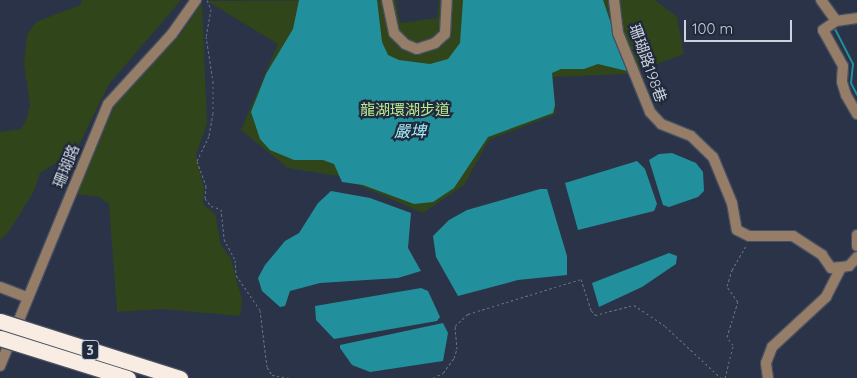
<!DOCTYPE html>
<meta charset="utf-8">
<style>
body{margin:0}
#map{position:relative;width:857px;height:378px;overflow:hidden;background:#2a3347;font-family:Quicksand,"Noto Sans TC",sans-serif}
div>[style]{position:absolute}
.green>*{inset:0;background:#304519}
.water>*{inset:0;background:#22909c}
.stream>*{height:2px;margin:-1px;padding:0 1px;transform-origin:1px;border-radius:1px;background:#22909c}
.path>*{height:1px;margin-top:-0.5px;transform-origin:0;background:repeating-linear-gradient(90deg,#6a7283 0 2.5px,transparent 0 5px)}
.roads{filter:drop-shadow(1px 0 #475062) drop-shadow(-1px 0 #475062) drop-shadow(0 1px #475062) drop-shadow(0 -1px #475062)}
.minor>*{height:10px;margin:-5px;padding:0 5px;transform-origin:5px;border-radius:5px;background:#957d68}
.bridges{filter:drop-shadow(1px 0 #475062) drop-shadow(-1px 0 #475062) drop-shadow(0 1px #475062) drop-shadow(0 -1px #475062)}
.highway-bridge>*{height:15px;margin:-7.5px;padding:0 7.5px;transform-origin:7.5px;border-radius:7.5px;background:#f9ede3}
span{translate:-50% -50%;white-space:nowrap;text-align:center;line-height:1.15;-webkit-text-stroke:4.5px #21293c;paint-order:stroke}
.shield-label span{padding:1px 4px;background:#21293c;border:1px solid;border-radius:4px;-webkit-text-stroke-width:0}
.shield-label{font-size:14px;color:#ccd2de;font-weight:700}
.street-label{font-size:15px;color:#ccd2de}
.park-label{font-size:15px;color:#bbea92}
.water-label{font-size:16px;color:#a4eff9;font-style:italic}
.scale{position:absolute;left:684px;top:20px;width:108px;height:22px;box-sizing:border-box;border:2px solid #ccd2de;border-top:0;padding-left:6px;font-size:15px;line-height:18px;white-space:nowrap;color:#ccd2de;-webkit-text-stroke:4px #21293c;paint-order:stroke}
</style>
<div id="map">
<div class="green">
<div style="clip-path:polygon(82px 0,181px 0,109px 84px,70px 163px,60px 161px,40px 173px,34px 191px,10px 230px,0 240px,0 132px,21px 129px,26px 120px,30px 105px,24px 63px,27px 35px,36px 22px,80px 5px)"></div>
<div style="clip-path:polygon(396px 0,400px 23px,437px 18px,439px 0,655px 0,677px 17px,684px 54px,630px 74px,552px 77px,556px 114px,489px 140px,464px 185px,423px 213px,338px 176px,288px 168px,241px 130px,278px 44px,207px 1px)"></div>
<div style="clip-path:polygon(202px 3px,207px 123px,196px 155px,204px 189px,203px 204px,215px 214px,221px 245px,231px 259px,242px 300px,240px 316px,162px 309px,117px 312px,109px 204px,99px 197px,77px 194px,116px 102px,160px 51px,180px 35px)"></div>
</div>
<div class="water">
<div style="clip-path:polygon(299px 0,377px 0,382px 42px,388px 55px,399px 60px,430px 64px,448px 59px,460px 43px,463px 0,603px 0,627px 71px,598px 64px,584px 69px,561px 69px,552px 73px,555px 105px,553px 113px,488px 137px,454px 188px,433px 202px,414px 204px,363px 185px,342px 182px,334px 164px,323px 160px,294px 160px,270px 150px,260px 139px,251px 112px,266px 74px,293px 29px)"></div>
<div style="clip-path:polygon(672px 153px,696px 163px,703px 172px,704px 191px,698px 197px,669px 207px,663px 205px,649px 160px,659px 154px)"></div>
<div style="clip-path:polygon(637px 161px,645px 169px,657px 204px,654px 211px,578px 230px,565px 183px)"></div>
<div style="clip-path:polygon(540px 189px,547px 189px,567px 256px,567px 275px,518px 280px,458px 296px,436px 257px,433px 236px,449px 220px,467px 210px)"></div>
<div style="clip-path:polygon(331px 191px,370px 198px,411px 213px,408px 248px,421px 271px,398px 278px,320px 283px,290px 291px,285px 306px,280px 307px,262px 291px,258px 278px,265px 265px,285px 241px,299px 233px,318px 203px)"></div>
<div style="clip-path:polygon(669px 253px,677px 256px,676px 264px,642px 287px,599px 307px,592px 283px)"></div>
<div style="clip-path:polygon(421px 288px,428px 291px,440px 317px,437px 321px,334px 339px,316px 320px,315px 306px)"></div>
<div style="clip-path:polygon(443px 323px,448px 333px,443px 361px,370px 372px,352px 365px,340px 348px,340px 345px)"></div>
</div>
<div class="stream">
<div style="left:834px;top:27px;width:42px;rotate:62.8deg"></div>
<div style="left:853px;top:64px;width:19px;rotate:96deg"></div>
<div style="left:851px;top:83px;width:13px;rotate:63deg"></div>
</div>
<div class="path">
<div style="left:207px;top:0;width:10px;rotate:66deg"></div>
<div style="left:211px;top:9px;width:27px;rotate:100deg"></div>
<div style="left:206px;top:36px;width:46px;rotate:81.2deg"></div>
<div style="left:213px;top:81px;width:32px;rotate:90deg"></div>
<div style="left:213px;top:113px;width:23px;rotate:100deg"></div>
<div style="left:209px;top:136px;width:28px;rotate:116deg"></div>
<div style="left:197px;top:161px;width:27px;rotate:70deg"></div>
<div style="left:206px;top:186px;width:12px;rotate:95deg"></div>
<div style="left:205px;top:198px;width:10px;rotate:53deg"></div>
<div style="left:211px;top:206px;width:10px;rotate:17deg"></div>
<div style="left:221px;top:209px;width:30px;rotate:84deg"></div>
<div style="left:224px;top:239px;width:24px;rotate:62deg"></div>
<div style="left:235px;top:260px;width:15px;rotate:86deg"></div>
<div style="left:236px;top:275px;width:42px;rotate:55.6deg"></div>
<div style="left:260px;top:310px;width:57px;rotate:83deg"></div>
<div style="left:267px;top:367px;width:9px;rotate:58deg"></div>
<div style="left:272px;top:375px;width:19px;rotate:9deg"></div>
<div style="left:303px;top:378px;width:15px"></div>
<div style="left:433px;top:378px;width:11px;rotate:-27deg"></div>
<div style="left:443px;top:373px;width:19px;rotate:-54deg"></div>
<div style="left:454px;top:358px;width:9px;rotate:-72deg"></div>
<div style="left:457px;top:349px;width:23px;rotate:-95deg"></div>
<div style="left:455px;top:326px;width:18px;rotate:-43deg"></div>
<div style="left:468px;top:314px;width:118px;rotate:-17.2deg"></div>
<div style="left:581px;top:279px;width:33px;rotate:72deg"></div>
<div style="left:591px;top:310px;width:6px;rotate:51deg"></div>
<div style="left:595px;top:315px;width:40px;rotate:-14.4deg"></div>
<div style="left:634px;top:305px;width:37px;rotate:34deg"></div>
<div style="left:665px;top:326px;width:76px;rotate:42.9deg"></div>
<div style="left:725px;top:378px;width:34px;rotate:-76deg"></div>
<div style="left:733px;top:345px;width:10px;rotate:-127deg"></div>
<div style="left:727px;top:337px;width:37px;rotate:-73deg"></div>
<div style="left:738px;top:302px;width:19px;rotate:-125deg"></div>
<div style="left:727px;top:286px;width:17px;rotate:-73deg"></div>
<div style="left:732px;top:270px;width:30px;rotate:-60deg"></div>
</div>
<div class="roads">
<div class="minor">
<div style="left:387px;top:0;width:34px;rotate:78deg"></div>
<div style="left:394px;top:33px;width:16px;rotate:45deg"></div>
<div style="left:405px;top:44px;width:13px;rotate:23deg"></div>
<div style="left:417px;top:49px;width:19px;rotate:-18deg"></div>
<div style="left:435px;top:43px;width:13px;rotate:-42deg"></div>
<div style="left:445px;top:34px;width:34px;rotate:-87deg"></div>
<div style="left:614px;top:0;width:33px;rotate:83deg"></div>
<div style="left:618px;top:33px;width:85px;rotate:67.9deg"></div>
<div style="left:650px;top:112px;width:16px;rotate:47deg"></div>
<div style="left:661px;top:124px;width:32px;rotate:22deg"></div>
<div style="left:691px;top:136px;width:30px;rotate:44deg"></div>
<div style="left:713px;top:157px;width:50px;rotate:67.6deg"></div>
<div style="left:732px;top:203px;width:27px;rotate:80deg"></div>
<div style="left:737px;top:230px;width:13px;rotate:27deg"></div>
<div style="left:749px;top:236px;width:44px"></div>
<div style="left:793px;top:236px;width:35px;rotate:33deg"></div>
<div style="left:822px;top:255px;width:16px;rotate:55deg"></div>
<div style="left:831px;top:268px;width:18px;rotate:-6deg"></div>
<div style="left:849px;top:266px;width:12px;rotate:-48deg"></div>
<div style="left:821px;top:0;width:26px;rotate:54deg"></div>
<div style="left:836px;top:21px;width:21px;rotate:-8deg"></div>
<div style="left:836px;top:21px;width:16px;rotate:145deg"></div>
<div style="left:823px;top:30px;width:41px;rotate:60.9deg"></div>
<div style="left:843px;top:66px;width:16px;rotate:94deg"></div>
<div style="left:842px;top:82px;width:14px;rotate:73deg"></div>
<div style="left:846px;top:95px;width:22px;rotate:60deg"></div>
<div style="left:857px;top:235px;width:11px;rotate:90deg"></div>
<div style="left:0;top:287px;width:30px;rotate:21deg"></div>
<div style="left:0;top:366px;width:283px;rotate:-67.6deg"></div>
<div style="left:108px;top:104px;width:95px;rotate:-47.6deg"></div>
<div style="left:172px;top:34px;width:42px;rotate:-54.8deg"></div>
<div style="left:768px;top:378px;width:15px;rotate:-98deg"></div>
<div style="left:766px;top:363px;width:17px;rotate:-69deg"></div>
<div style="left:772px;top:347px;width:74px;rotate:-42.8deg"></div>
<div style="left:826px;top:297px;width:31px;rotate:-63deg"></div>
</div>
</div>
<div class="bridges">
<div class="highway-bridge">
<div style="left:0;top:321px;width:189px;rotate:17.6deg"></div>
<div style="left:0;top:338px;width:134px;rotate:17.4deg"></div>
</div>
</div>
<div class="shield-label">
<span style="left:90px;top:350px">3</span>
</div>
<div class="street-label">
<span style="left:648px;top:63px;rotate:70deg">珊瑚路198巷</span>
<span style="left:66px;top:166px;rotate:-68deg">珊瑚路</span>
</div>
<div class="park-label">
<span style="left:405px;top:110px">龍湖環湖步道</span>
</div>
<div class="water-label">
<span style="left:410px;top:131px">嚴埤</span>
</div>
<div class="scale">100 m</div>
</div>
